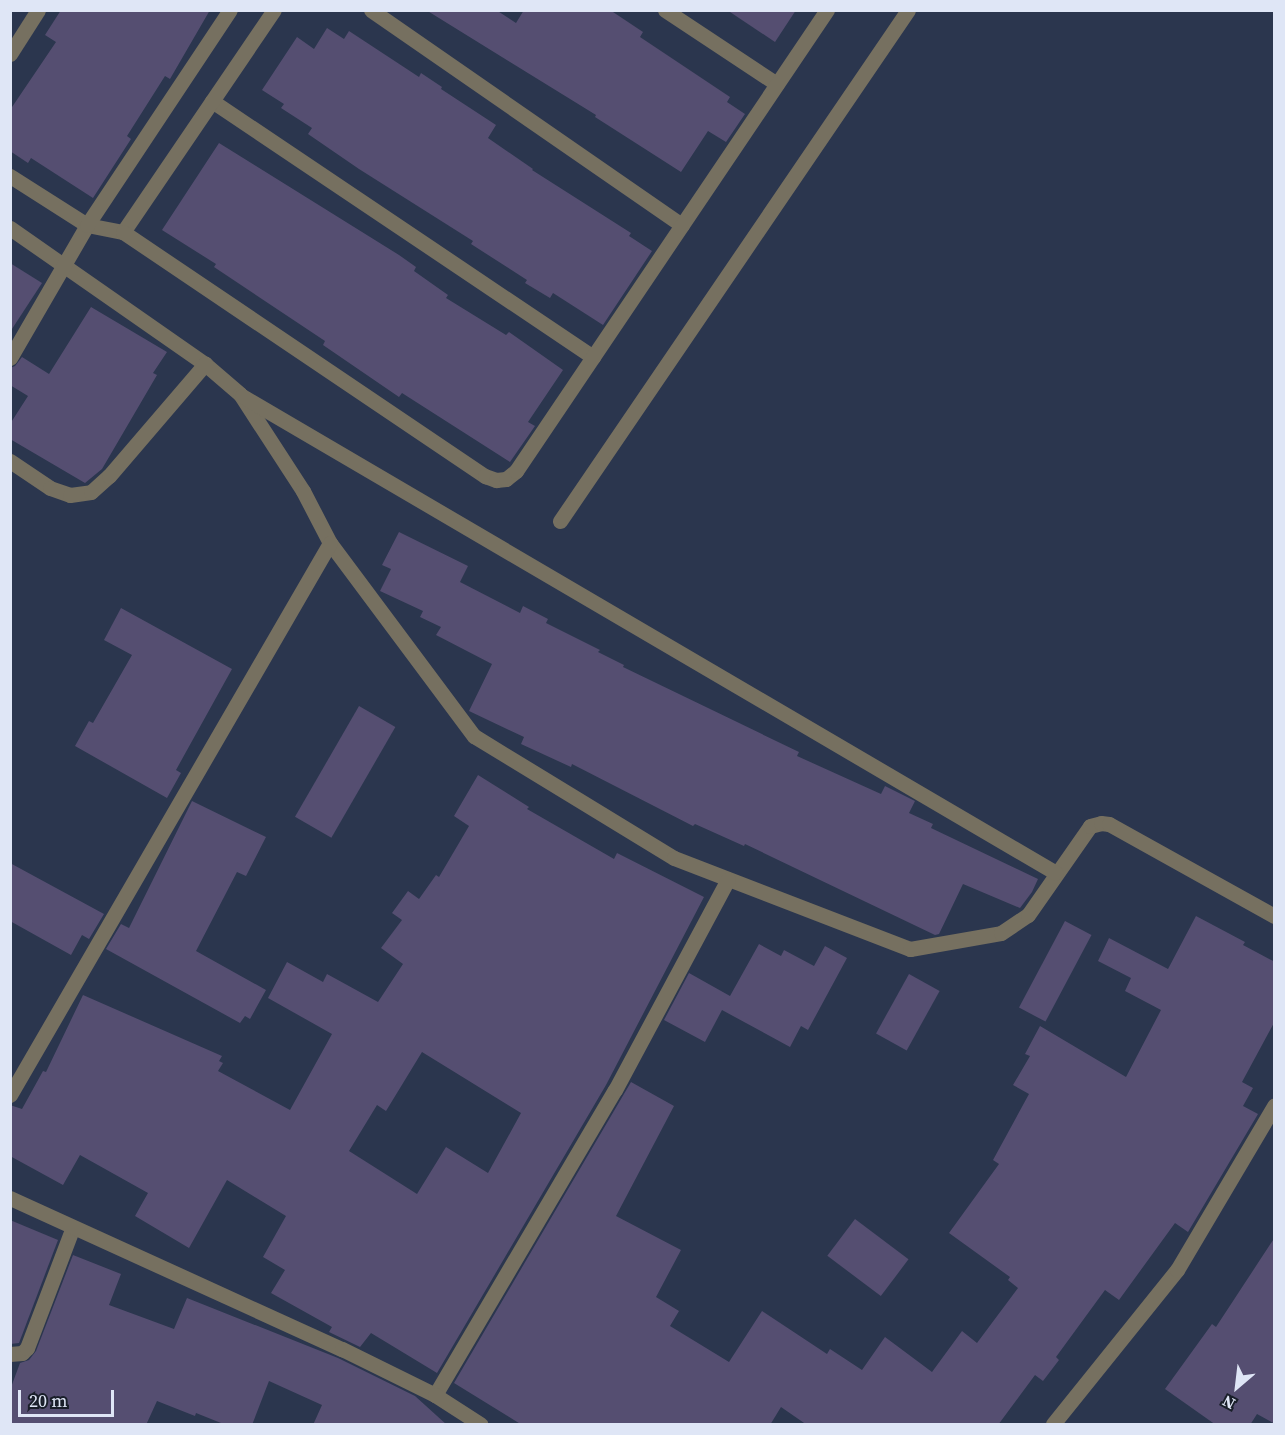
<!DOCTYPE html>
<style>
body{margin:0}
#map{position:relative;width:1285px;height:1435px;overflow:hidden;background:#2b364e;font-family:"Source Serif 4",serif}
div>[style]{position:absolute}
.building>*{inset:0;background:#554e71;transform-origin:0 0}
.minor>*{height:15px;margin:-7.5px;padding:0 7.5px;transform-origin:7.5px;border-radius:7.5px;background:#767060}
.tertiary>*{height:15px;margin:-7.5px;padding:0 7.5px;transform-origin:7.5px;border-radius:7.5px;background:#767060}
span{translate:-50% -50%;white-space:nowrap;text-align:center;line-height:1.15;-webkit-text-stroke:5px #191e29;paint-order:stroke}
.frame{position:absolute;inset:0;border:12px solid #dfe6f6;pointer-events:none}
.north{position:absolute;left:1207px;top:1357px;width:60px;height:60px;-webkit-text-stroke:4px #191e29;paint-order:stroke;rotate:208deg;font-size:16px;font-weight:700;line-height:24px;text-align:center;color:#dfe6f6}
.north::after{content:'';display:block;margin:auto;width:21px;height:27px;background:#dfe6f6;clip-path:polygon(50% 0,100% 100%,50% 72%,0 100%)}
.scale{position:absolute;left:18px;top:1390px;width:96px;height:27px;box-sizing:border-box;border:3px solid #dfe6f6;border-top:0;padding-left:8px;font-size:18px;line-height:21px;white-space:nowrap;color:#dfe6f6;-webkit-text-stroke:4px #191e29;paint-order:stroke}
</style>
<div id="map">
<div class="building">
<div style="clip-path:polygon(61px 10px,210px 10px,170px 79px,165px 76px,127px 136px,131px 139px,93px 198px,31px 158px,28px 163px,10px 151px,10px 110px,56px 42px,45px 35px)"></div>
<div style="clip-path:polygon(426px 10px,496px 10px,516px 23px,524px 10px,610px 10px,643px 32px,640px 37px,730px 97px,727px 102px,745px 114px,726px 142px,708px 131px,681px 172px,595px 117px,596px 115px)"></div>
<div style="clip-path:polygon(727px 10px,796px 10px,775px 42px)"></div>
<div style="clip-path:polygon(327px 28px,344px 39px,349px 31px,419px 77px,421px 73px,442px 87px,441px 89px,496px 125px,488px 138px,533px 169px,532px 170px,631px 233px,629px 236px,652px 251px,603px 325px,553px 293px,550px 298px,525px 283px,527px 280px,471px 244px,473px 241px,359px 169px,308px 134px,312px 128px,281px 108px,284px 104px,262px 90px,297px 37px,314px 49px)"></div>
<div style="clip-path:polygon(219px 143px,399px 255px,416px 267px,414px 271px,448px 295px,446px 298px,506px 335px,509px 332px,563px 370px,528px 422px,535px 426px,510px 462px,402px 393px,399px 397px,323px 345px,325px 341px,214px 267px,216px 264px,162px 230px)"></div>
<div style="clip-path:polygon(10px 263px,42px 283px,10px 332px)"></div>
<div style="clip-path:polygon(91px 307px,167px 352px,153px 373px,157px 375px,102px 469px,85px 483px,10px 439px,10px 424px,28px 396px,10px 385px,10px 368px,15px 366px,22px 357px,49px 374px)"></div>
<div style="clip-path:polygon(399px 532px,468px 566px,460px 582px,520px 613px,523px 606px,548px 619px,546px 623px,600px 650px,598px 652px,624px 665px,623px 667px,799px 752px,797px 756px,881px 794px,885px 786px,915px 801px,909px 813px,933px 824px,931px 828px,1038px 879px,1032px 892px,1020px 908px,963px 884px,939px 934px,935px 935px,745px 844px,744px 846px,695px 824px,693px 826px,572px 764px,571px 767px,521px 744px,524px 737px,469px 711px,492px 664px,436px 635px,441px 627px,420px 617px,423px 611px,380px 591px,391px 569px,382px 565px)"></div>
<div style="clip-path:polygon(121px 608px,232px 669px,176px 770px,181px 773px,167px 798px,75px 746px,89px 721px,93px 723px,132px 655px,104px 640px)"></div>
<div style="left:359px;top:706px;width:42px;height:128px;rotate:30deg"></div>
<div style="clip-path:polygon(evenodd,478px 775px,529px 807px,527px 809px,614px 859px,617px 853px,704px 897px,606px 1085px,437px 1373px,371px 1333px,360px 1347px,329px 1332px,332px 1327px,271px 1293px,285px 1270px,263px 1257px,286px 1216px,227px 1180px,189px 1248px,135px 1216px,148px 1193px,80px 1155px,63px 1185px,10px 1156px,10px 1105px,22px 1109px,43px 1071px,46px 1072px,83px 995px,222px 1056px,219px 1061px,223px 1063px,218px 1071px,290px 1110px,332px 1034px,268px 998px,287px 962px,323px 982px,327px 974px,378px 1002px,403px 964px,381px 948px,402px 920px,392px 913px,408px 891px,419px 899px,436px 875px,439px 877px,469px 826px,454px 816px,478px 775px,422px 1052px,521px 1113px,488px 1173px,446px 1147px,417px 1194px,349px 1151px,377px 1105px,386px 1111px,422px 1052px)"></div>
<div style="clip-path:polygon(192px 801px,266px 837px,246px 876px,237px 872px,196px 951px,266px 990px,250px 1019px,245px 1016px,240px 1023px,106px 949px,121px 924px,129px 928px)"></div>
<div style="clip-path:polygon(10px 863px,104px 914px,89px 939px,82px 935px,71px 955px,10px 921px)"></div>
<div style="clip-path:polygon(1196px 916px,1245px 942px,1243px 945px,1275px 962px,1275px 1021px,1242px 1082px,1253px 1088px,1243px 1106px,1258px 1114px,1188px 1232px,1175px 1223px,1119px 1300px,1105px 1290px,1056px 1357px,1059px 1360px,1043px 1381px,1035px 1375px,998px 1425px,807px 1425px,781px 1407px,770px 1425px,522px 1425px,454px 1383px,631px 1082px,674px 1106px,616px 1216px,681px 1250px,656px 1297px,679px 1311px,670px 1326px,729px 1362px,762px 1311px,827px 1354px,830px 1349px,862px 1370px,885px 1337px,932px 1372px,962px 1331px,977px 1343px,1018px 1288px,1008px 1280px,1010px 1277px,949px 1233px,999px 1164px,993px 1160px,1029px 1094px,1013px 1085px,1030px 1056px,1025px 1054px,1040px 1026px,1126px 1077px,1161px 1010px,1125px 991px,1131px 978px,1098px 961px,1109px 938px,1168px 969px)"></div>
<div style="left:1065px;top:921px;width:30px;height:98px;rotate:28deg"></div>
<div style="clip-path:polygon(759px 944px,781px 956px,784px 950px,814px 966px,825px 946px,847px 958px,808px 1030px,801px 1026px,790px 1047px,722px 1010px,705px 1042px,664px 1020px,689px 973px,730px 996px)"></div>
<div style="left:909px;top:974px;width:35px;height:68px;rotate:29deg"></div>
<div style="left:855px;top:1219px;width:67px;height:46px;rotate:37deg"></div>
<div style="clip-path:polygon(10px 1220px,58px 1240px,19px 1343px,10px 1344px)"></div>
<div style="clip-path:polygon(1275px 1237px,1275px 1424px,1257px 1414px,1250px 1425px,1216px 1425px,1165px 1389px,1212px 1324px,1216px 1327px)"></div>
<div style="clip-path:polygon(73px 1255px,121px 1274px,109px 1305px,174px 1329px,187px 1298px,338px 1358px,415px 1396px,447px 1425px,313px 1425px,322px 1405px,269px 1381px,252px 1425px,226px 1425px,196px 1413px,195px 1416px,157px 1401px,146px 1425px,10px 1425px,10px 1390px,20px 1363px,29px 1360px,36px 1351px)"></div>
</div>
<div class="minor">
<div style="left:371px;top:10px;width:378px;rotate:34.7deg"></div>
<div style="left:665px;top:10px;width:134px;rotate:33.5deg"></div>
<div style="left:10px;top:54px;width:52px;rotate:-57.5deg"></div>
<div style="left:212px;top:101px;width:459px;rotate:33.9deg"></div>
<div style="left:10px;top:176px;width:91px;rotate:32.5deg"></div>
<div style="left:87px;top:225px;width:37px;rotate:11deg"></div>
<div style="left:123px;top:232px;width:268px;rotate:-55.8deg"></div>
<div style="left:10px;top:228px;width:238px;rotate:34.9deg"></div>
<div style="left:205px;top:364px;width:46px;rotate:40.6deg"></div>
<div style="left:240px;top:394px;width:116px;rotate:57deg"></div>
<div style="left:303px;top:491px;width:59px;rotate:62.6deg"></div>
<div style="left:330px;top:543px;width:241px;rotate:53.3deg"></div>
<div style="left:474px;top:736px;width:234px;rotate:31.4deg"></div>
<div style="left:674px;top:858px;width:253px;rotate:21.1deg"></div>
<div style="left:910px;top:949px;width:92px;rotate:-10deg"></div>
<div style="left:1001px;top:933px;width:32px;rotate:-34deg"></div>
<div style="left:1028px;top:915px;width:108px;rotate:-55.1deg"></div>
<div style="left:1090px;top:826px;width:11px;rotate:-15deg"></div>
<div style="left:1101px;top:823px;width:8px;rotate:7deg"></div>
<div style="left:1109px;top:824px;width:189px;rotate:29.1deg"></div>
<div style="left:123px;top:232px;width:437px;rotate:34deg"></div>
<div style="left:485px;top:476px;width:12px;rotate:20deg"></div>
<div style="left:496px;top:480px;width:10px;rotate:-6deg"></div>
<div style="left:506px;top:479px;width:13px;rotate:-39deg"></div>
<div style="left:516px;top:471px;width:556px;rotate:-56deg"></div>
<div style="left:10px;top:358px;width:154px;rotate:-59.9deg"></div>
<div style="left:87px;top:225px;width:258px;rotate:-56.4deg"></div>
<div style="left:242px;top:396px;width:943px;rotate:30.37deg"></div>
<div style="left:10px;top:461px;width:48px;rotate:34deg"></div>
<div style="left:50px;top:488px;width:21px;rotate:19deg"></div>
<div style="left:70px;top:495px;width:21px;rotate:-8deg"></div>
<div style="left:91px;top:492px;width:24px;rotate:-42deg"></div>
<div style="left:109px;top:476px;width:148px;rotate:-49.4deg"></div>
<div style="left:560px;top:521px;width:618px;rotate:-55.74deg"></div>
<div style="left:10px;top:1095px;width:638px;rotate:-59.9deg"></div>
<div style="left:10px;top:1354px;width:12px;rotate:-5deg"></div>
<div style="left:22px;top:1353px;width:7px;rotate:-45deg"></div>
<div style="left:27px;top:1348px;width:129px;rotate:-69.2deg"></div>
<div style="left:435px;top:1395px;width:354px;rotate:-59.5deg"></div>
<div style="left:615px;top:1090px;width:239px;rotate:-61.8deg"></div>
<div style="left:1053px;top:1424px;width:198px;rotate:-51.2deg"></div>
<div style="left:1177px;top:1270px;width:191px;rotate:-59.4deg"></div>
</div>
<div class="tertiary">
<div style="left:10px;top:1198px;width:365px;rotate:24.5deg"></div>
<div style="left:342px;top:1349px;width:104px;rotate:26.3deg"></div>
<div style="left:435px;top:1395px;width:54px;rotate:32.8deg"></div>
</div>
<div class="frame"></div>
<div class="north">N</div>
<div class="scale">20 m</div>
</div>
